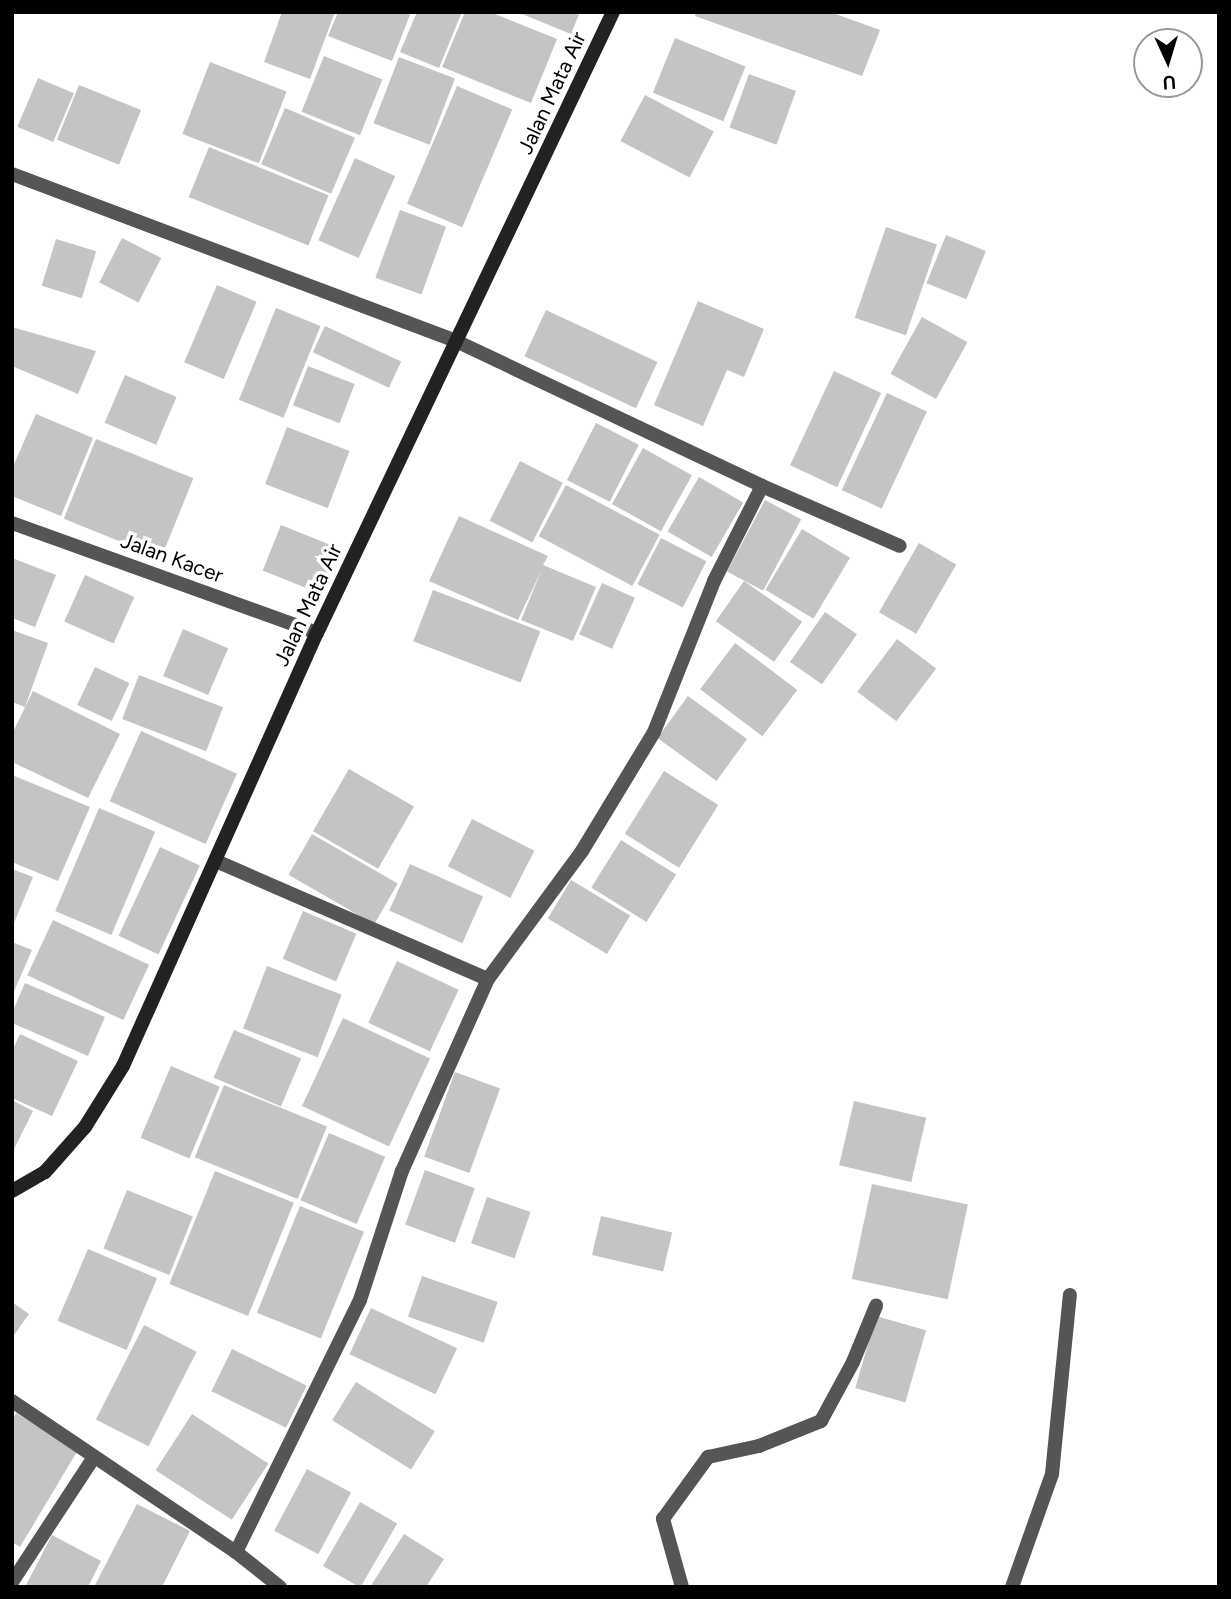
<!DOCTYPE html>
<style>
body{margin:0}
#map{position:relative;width:1231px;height:1599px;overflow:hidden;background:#fff;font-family:Figtree,sans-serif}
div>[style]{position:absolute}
.building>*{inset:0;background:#c4c4c4;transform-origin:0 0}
.lane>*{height:14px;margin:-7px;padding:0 7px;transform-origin:7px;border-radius:7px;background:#555}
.street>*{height:14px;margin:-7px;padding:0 7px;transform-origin:7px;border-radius:7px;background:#555}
.secondary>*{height:14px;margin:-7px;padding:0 7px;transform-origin:7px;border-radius:7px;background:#222}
span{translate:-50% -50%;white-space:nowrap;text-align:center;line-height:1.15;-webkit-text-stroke:7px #fff;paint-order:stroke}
.street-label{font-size:21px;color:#000}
.frame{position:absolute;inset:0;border:14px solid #000;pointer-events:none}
.north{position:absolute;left:1133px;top:28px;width:70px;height:70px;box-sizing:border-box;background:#fff;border:2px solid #999;border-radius:50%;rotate:176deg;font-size:19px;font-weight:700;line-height:28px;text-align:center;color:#000}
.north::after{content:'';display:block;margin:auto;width:24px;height:32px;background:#000;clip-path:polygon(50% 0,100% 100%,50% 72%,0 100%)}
</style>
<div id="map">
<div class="building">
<div style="clip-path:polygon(282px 12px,335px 12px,310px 79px,264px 62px)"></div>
<div style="clip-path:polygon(338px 12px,411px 12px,392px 61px,328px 36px)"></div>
<div style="clip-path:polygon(417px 12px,462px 12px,439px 68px,400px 52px)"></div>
<div style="clip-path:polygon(465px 12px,490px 12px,557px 39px,531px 103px,442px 67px)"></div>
<div style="clip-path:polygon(517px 12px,580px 12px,571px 34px)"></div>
<div style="clip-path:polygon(696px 12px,830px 12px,880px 30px,862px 76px,695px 16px)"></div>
<div style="left:675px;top:38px;width:76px;height:59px;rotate:22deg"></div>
<div style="left:324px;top:56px;width:63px;height:60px;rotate:22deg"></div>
<div style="left:399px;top:57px;width:60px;height:71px;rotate:21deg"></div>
<div style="left:210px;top:62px;width:82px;height:77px;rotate:21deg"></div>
<div style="left:749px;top:74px;width:50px;height:57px;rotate:20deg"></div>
<div style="left:38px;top:78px;width:39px;height:53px;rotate:23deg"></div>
<div style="left:79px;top:85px;width:67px;height:59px;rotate:22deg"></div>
<div style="left:457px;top:86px;width:60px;height:128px;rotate:23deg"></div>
<div style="left:645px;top:95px;width:78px;height:52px;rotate:28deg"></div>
<div style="left:285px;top:108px;width:76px;height:61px;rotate:23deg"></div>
<div style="left:209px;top:147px;width:129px;height:54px;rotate:22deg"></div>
<div style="left:355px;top:158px;width:44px;height:90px;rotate:24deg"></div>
<div style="left:400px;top:210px;width:49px;height:72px;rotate:20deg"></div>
<div style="left:886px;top:227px;width:54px;height:96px;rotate:19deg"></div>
<div style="left:946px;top:235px;width:43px;height:52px;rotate:22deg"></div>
<div style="left:122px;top:238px;width:44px;height:50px;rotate:27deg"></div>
<div style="left:56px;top:239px;width:42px;height:49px;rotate:17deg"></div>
<div style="left:217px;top:285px;width:43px;height:84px;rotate:23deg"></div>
<div style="clip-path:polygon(698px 301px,764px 329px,744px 377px,727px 370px,703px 426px,654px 405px)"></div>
<div style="left:276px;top:308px;width:48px;height:99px;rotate:22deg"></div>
<div style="left:546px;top:310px;width:123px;height:51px;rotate:25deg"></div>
<div style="left:922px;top:317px;width:52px;height:65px;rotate:29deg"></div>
<div style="left:325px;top:326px;width:84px;height:29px;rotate:25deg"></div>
<div style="clip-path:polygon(12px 327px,96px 351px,78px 394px,12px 366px)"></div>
<div style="left:308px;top:366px;width:50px;height:42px;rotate:21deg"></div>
<div style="left:834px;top:371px;width:52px;height:104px;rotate:25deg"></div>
<div style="left:125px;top:375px;width:56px;height:52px;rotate:23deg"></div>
<div style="left:887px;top:393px;width:44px;height:107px;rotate:25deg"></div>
<div style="clip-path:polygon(36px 414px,93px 438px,61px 516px,12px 496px,12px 469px)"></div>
<div style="left:596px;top:423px;width:48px;height:64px;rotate:27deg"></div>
<div style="left:287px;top:427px;width:67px;height:61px;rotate:21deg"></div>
<div style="left:96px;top:439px;width:105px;height:86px;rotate:22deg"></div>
<div style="left:643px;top:448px;width:56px;height:64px;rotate:29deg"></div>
<div style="left:520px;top:461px;width:48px;height:67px;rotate:27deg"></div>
<div style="left:699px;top:477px;width:51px;height:63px;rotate:30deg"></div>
<div style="left:566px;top:485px;width:106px;height:58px;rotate:28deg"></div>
<div style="left:765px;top:500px;width:41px;height:81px;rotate:28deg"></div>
<div style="clip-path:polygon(459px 516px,548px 556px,543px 565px,596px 587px,573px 641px,521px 620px,542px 569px,518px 620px,429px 581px)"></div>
<div style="left:281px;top:525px;width:61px;height:49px;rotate:22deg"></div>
<div style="left:802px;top:529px;width:56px;height:71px;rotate:31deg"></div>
<div style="left:661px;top:538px;width:51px;height:52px;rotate:27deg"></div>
<div style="left:919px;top:543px;width:43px;height:80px;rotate:30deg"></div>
<div style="clip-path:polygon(12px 558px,56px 575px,35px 627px,12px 618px)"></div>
<div style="left:85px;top:575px;width:54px;height:51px;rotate:24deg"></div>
<div style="left:744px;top:581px;width:71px;height:49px;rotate:35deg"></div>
<div style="left:602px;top:583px;width:36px;height:56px;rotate:24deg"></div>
<div style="left:433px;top:590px;width:115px;height:55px;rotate:21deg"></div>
<div style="left:825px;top:612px;width:39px;height:61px;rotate:35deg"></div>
<div style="left:183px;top:629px;width:49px;height:51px;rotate:23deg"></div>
<div style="clip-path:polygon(12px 630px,48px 643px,25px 707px,12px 702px)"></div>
<div style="left:897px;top:639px;width:49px;height:66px;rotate:37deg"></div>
<div style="left:735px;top:643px;width:78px;height:58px;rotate:37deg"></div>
<div style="left:95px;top:667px;width:38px;height:42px;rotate:25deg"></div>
<div style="left:139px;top:675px;width:90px;height:47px;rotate:21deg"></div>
<div style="clip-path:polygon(33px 691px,120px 734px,88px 798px,12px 762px,12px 734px)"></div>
<div style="left:688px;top:696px;width:73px;height:52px;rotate:36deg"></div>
<div style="left:141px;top:731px;width:105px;height:77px;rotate:24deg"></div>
<div style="left:349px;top:769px;width:75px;height:72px;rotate:30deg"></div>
<div style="left:664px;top:771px;width:64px;height:74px;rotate:32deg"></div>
<div style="clip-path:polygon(12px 775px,90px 807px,58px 881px,12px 862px)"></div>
<div style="left:99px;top:808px;width:61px;height:112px;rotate:23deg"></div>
<div style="left:472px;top:819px;width:70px;height:53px;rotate:27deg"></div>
<div style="left:312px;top:834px;width:99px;height:47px;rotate:30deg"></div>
<div style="left:621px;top:840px;width:65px;height:56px;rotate:32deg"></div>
<div style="left:160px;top:847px;width:44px;height:98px;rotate:25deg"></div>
<div style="left:410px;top:864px;width:80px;height:51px;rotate:24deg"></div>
<div style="clip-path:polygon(12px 869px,33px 877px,12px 928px)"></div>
<div style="left:571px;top:880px;width:69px;height:45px;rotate:31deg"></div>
<div style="left:303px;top:911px;width:58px;height:52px;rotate:23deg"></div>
<div style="left:53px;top:920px;width:106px;height:61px;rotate:25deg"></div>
<div style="clip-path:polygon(12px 942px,32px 950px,12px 996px)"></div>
<div style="left:397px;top:961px;width:68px;height:68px;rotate:25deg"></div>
<div style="left:267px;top:966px;width:80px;height:67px;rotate:21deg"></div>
<div style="clip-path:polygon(25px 983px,105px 1017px,88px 1056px,12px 1023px,12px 1013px)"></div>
<div style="left:343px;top:1018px;width:96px;height:97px;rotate:25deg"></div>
<div style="left:234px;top:1030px;width:73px;height:52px;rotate:23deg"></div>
<div style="clip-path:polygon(20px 1034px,78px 1061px,52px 1116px,12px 1098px,12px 1051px)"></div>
<div style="left:171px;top:1066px;width:53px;height:78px;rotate:23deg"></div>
<div style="left:455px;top:1072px;width:48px;height:90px;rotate:20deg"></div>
<div style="left:224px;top:1085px;width:111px;height:78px;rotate:22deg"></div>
<div style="clip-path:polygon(12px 1100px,33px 1111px,12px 1153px)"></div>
<div style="left:854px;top:1101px;width:74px;height:66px;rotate:13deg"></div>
<div style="left:329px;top:1133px;width:61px;height:73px;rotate:23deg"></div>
<div style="left:425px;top:1170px;width:53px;height:58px;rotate:20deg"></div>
<div style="left:215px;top:1171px;width:85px;height:122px;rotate:22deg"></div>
<div style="left:872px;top:1184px;width:98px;height:97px;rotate:12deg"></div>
<div style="left:127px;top:1190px;width:71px;height:63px;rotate:22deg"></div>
<div style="left:487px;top:1197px;width:46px;height:49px;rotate:19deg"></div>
<div style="left:300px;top:1206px;width:69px;height:115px;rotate:22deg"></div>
<div style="left:601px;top:1216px;width:73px;height:40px;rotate:13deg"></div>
<div style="left:88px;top:1249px;width:75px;height:78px;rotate:23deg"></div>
<div style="left:422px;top:1276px;width:80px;height:43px;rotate:19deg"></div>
<div style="clip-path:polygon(12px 1302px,29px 1314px,12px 1338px)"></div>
<div style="left:371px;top:1308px;width:95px;height:51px;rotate:25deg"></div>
<div style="left:876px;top:1316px;width:52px;height:75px;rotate:16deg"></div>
<div style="left:144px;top:1325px;width:59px;height:106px;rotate:27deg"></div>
<div style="left:232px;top:1349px;width:83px;height:47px;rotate:26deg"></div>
<div style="left:356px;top:1382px;width:93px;height:45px;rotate:32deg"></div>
<div style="clip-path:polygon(16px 1413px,78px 1450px,20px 1547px,12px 1542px,12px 1420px)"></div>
<div style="left:192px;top:1414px;width:91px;height:67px;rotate:33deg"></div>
<div style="left:307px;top:1469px;width:50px;height:70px;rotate:28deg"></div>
<div style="left:360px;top:1502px;width:43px;height:74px;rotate:30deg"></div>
<div style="clip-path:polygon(137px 1504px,190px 1531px,162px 1587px,94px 1587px)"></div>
<div style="clip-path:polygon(404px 1534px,444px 1559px,426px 1587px,370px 1587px)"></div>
<div style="clip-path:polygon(52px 1535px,101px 1561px,88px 1587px,25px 1587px)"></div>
</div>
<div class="lane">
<div style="left:682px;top:1587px;width:71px;rotate:-105.6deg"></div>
<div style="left:663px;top:1519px;width:77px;rotate:-54deg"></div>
<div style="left:708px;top:1457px;width:52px;rotate:-12.2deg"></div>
<div style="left:759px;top:1446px;width:67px;rotate:-22deg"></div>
<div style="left:821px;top:1421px;width:67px;rotate:-61.5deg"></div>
<div style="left:853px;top:1362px;width:61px;rotate:-67.7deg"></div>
<div style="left:1012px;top:1587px;width:120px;rotate:-70.5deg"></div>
<div style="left:1052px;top:1474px;width:180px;rotate:-84.3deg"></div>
</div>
<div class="street">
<div style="left:12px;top:174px;width:477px;rotate:20.6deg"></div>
<div style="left:458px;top:342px;width:336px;rotate:25.3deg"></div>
<div style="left:762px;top:486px;width:150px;rotate:23.5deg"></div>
<div style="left:12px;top:523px;width:324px;rotate:19.8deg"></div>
<div style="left:216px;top:861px;width:296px;rotate:23.5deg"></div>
<div style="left:488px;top:979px;width:159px;rotate:-53.7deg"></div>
<div style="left:582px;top:851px;width:139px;rotate:-58.8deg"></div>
<div style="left:654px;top:732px;width:162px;rotate:-68.3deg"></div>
<div style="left:714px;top:581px;width:106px;rotate:-63.2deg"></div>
<div style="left:12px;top:1401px;width:270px;rotate:34deg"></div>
<div style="left:236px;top:1552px;width:56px;rotate:38.5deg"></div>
<div style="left:236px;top:1552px;width:281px;rotate:-63.8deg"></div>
<div style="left:360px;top:1300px;width:136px;rotate:-72deg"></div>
<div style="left:402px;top:1171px;width:210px;rotate:-65.9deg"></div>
<div style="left:12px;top:1582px;width:149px;rotate:-56.7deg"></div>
</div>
<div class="secondary">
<div style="left:12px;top:1191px;width:38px;rotate:-30deg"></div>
<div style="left:45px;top:1172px;width:60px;rotate:-48.4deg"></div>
<div style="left:85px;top:1127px;width:72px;rotate:-58.1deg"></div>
<div style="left:123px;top:1066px;width:474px;rotate:-65.9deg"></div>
<div style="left:317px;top:633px;width:688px;rotate:-64.52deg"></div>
</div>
<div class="street-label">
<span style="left:552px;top:93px;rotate:-65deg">Jalan Mata Air</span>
<span style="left:172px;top:558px;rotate:20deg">Jalan Kacer</span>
<span style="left:308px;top:605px;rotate:-65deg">Jalan Mata Air</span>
</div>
<div class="frame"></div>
<div class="north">U</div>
</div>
